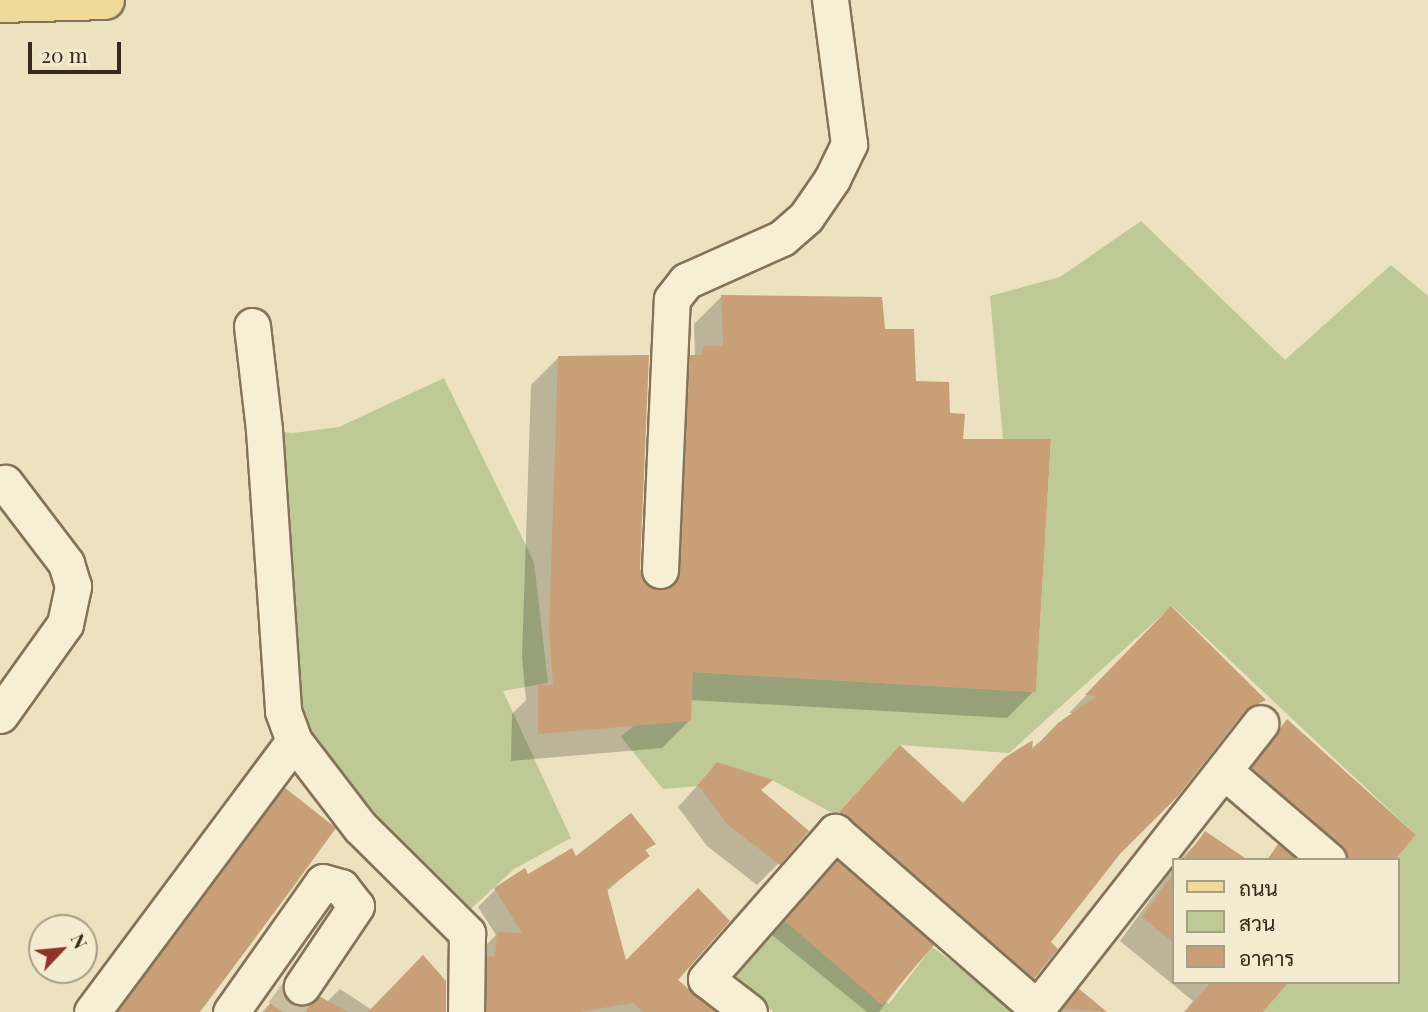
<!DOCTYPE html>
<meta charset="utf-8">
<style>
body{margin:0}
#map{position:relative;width:1428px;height:1012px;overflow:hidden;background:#ece2c0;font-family:"Playfair Display",Sarabun,serif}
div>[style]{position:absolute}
.green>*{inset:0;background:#bfc995}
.shadow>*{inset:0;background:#0003}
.building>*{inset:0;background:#c99f77;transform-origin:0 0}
.minor-tunnel>*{height:35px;margin-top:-17.5px;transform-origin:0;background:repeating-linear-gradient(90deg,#c7bd9f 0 35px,transparent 0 53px)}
.roads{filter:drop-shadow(2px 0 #847359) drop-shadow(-2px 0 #847359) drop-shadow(0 2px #847359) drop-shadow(0 -2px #847359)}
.minor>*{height:35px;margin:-17.5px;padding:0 17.5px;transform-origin:17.5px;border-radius:17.5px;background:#f7efd3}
.major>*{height:38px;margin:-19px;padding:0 19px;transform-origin:19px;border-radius:19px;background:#efda99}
span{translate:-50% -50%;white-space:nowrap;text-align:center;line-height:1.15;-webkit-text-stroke:6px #f4ecd0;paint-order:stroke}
.legend{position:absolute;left:1172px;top:858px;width:228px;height:126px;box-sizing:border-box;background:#f4ecd0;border:2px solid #a79e88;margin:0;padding:9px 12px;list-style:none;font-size:21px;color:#342a1d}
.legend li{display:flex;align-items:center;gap:14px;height:35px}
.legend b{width:35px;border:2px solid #a79e88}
.north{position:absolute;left:28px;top:914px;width:70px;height:70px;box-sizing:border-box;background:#f4ecd0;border:2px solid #a79e88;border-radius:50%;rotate:64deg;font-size:19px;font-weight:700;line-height:28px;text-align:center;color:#342a1d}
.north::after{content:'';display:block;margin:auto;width:24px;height:32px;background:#91322b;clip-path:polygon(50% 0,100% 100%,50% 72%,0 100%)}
.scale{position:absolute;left:28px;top:42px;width:93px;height:32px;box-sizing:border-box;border:4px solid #342a1d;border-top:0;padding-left:9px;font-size:21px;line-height:24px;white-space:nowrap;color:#342a1d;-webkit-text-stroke:5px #f4ecd0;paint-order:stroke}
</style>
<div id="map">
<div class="green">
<div style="clip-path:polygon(1141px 221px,1285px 360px,1391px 265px,1428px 296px,1428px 1012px,1263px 1012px,1289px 982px,1398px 982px,1395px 860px,1416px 835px,1172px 606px,1009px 753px,900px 745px,836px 815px,772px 780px,663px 789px,621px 737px,693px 672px,1036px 692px,1051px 440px,1003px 439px,990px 296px,1060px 277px)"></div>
<div style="clip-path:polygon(444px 378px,534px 562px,548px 683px,503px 691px,571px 838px,514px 869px,459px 920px,294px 741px,264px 430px,293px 433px,339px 427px)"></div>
<div style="clip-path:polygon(775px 913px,889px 1004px,932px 947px,1008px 1002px,1011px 1012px,774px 1012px,723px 975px)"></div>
</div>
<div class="shadow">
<div style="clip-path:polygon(721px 297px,883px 330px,915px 383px,949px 415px,961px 441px,1034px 691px,1007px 718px,690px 700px,689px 721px,662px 748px,511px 761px,512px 714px,526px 700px,522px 658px,531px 385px,558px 358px,641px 581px,654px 589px,663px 384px,695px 357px,694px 324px)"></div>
<div style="clip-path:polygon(1171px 608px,1263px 700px,1231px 725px,1117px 854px,1048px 942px,1033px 978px,1014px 997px,822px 832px,881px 767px,962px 805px,1075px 713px,1069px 713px)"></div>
<div style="clip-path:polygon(1287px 721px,1392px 860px,1308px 860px,1229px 792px)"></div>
<div style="clip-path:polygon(717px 764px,760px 791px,778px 864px,757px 885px,707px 846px,678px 807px)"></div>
<div style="clip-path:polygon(285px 790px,198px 1012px,112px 1012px,268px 807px)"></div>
<div style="clip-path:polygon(1206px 833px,1245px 860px,1180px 860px)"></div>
<div style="clip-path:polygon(653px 843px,644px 852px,647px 856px,606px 892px,625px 963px,675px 980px,696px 1012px,470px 1012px,480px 951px,496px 935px,478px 907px,495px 890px,575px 859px)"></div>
<div style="clip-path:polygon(1174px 867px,1174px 982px,1286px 982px,1260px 1012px,1184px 1012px,1193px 1001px,1120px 941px)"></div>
<div style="clip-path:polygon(823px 877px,931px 945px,879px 1012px,867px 1012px,772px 935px)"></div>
<div style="clip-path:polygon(445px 981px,446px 1012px,262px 1012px,282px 990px,289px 1004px,300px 1008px,319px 998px,327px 1002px,340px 989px,372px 1010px)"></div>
<div style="clip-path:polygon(1078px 991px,1104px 1012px,1057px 1012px)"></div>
</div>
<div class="building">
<div style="clip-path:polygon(721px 295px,882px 297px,885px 329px,914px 329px,916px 381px,949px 382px,950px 413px,965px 414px,963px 439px,1051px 439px,1036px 692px,693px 672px,691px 721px,538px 734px,538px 685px,553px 685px,549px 630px,558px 356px,649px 355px,640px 569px,649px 587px,669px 588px,680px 571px,690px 355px,702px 355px,703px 346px,723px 346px)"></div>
<div style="clip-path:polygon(1171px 606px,1266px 700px,1245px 711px,1177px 797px,1120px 854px,1051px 942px,1058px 949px,1034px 979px,839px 812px,900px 745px,963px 803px,1004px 758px,1033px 740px,1032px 750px,1058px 723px,1097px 696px,1085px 695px)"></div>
<div style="clip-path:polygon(1287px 719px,1416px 835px,1395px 860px,1348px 860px,1341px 845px,1251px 768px)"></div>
<div style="clip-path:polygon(717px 762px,773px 780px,761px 790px,809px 831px,780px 865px,728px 825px,698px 785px)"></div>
<div style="clip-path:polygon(284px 787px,336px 828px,288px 894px,200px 1012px,117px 1012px)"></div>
<div style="clip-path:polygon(631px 813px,656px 844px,645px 850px,650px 856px,607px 889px,626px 960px,698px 888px,730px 921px,678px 980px,716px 1012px,643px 1012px,633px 1003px,579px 1012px,486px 1012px,487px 957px,495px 956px,497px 932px,522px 933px,494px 888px,525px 868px,528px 874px,572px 848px,576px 856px)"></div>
<div style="clip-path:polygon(1205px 831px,1248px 860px,1184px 860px)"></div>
<div style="clip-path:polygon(1278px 844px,1297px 860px,1267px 860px)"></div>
<div style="left:837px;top:860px;width:129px;height:80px;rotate:41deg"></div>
<div style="clip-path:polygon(1174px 873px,1174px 943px,1142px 917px)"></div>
<div style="clip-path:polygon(423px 955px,446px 981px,446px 1012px,368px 1012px)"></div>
<div style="clip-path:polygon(1211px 982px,1289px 982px,1263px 1012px,1185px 1012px)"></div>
<div style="clip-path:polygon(282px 987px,291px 1003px,310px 1004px,319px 996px,348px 1012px,265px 1012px)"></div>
<div style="clip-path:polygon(1078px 988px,1107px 1012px,1062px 1009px)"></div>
</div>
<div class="minor-tunnel">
<div style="left:283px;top:1012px;width:32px;rotate:-54deg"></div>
</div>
<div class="roads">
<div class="minor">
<div style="left:252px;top:326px;width:105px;rotate:83.4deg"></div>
<div style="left:264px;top:430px;width:282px;rotate:86.1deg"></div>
<div style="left:283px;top:711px;width:32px;rotate:70deg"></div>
<div style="left:294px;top:741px;width:108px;rotate:52.5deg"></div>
<div style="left:360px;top:827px;width:151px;rotate:44.7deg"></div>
<div style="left:467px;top:933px;width:79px;rotate:90.7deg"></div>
<div style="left:660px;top:570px;width:271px;rotate:-87.5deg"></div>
<div style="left:672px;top:299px;width:23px;rotate:-52deg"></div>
<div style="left:686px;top:281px;width:105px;rotate:-24.1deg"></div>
<div style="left:782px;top:238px;width:32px;rotate:-41deg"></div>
<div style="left:806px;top:217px;width:46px;rotate:-55.6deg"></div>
<div style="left:832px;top:179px;width:39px;rotate:-64deg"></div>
<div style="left:849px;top:144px;width:145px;rotate:-97.5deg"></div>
<div style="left:0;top:715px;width:112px;rotate:-54.5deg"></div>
<div style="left:65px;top:624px;width:39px;rotate:-78deg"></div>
<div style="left:73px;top:586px;width:24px;rotate:-107deg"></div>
<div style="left:66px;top:563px;width:101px;rotate:-127.3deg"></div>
<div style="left:1224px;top:771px;width:137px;rotate:40.6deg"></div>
<div style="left:92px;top:1012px;width:338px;rotate:-53.3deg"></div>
<div style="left:231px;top:1012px;width:159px;rotate:-54.7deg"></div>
<div style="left:323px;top:882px;width:19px;rotate:16deg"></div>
<div style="left:341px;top:887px;width:24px;rotate:52deg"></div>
<div style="left:356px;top:906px;width:97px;rotate:124deg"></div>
<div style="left:749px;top:1012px;width:54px;rotate:-142.5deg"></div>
<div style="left:706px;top:979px;width:196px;rotate:-48.7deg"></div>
<div style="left:835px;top:832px;width:268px;rotate:41.1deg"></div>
<div style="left:1034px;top:1012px;width:367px;rotate:-51.9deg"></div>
</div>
<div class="major">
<div style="left:0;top:3px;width:105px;rotate:-1.6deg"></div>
</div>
</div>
<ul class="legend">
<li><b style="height:9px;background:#efda99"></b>ถนน</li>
<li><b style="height:19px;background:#bfc995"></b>สวน</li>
<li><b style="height:19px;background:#c99f77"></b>อาคาร</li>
</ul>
<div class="north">N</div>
<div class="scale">20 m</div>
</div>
